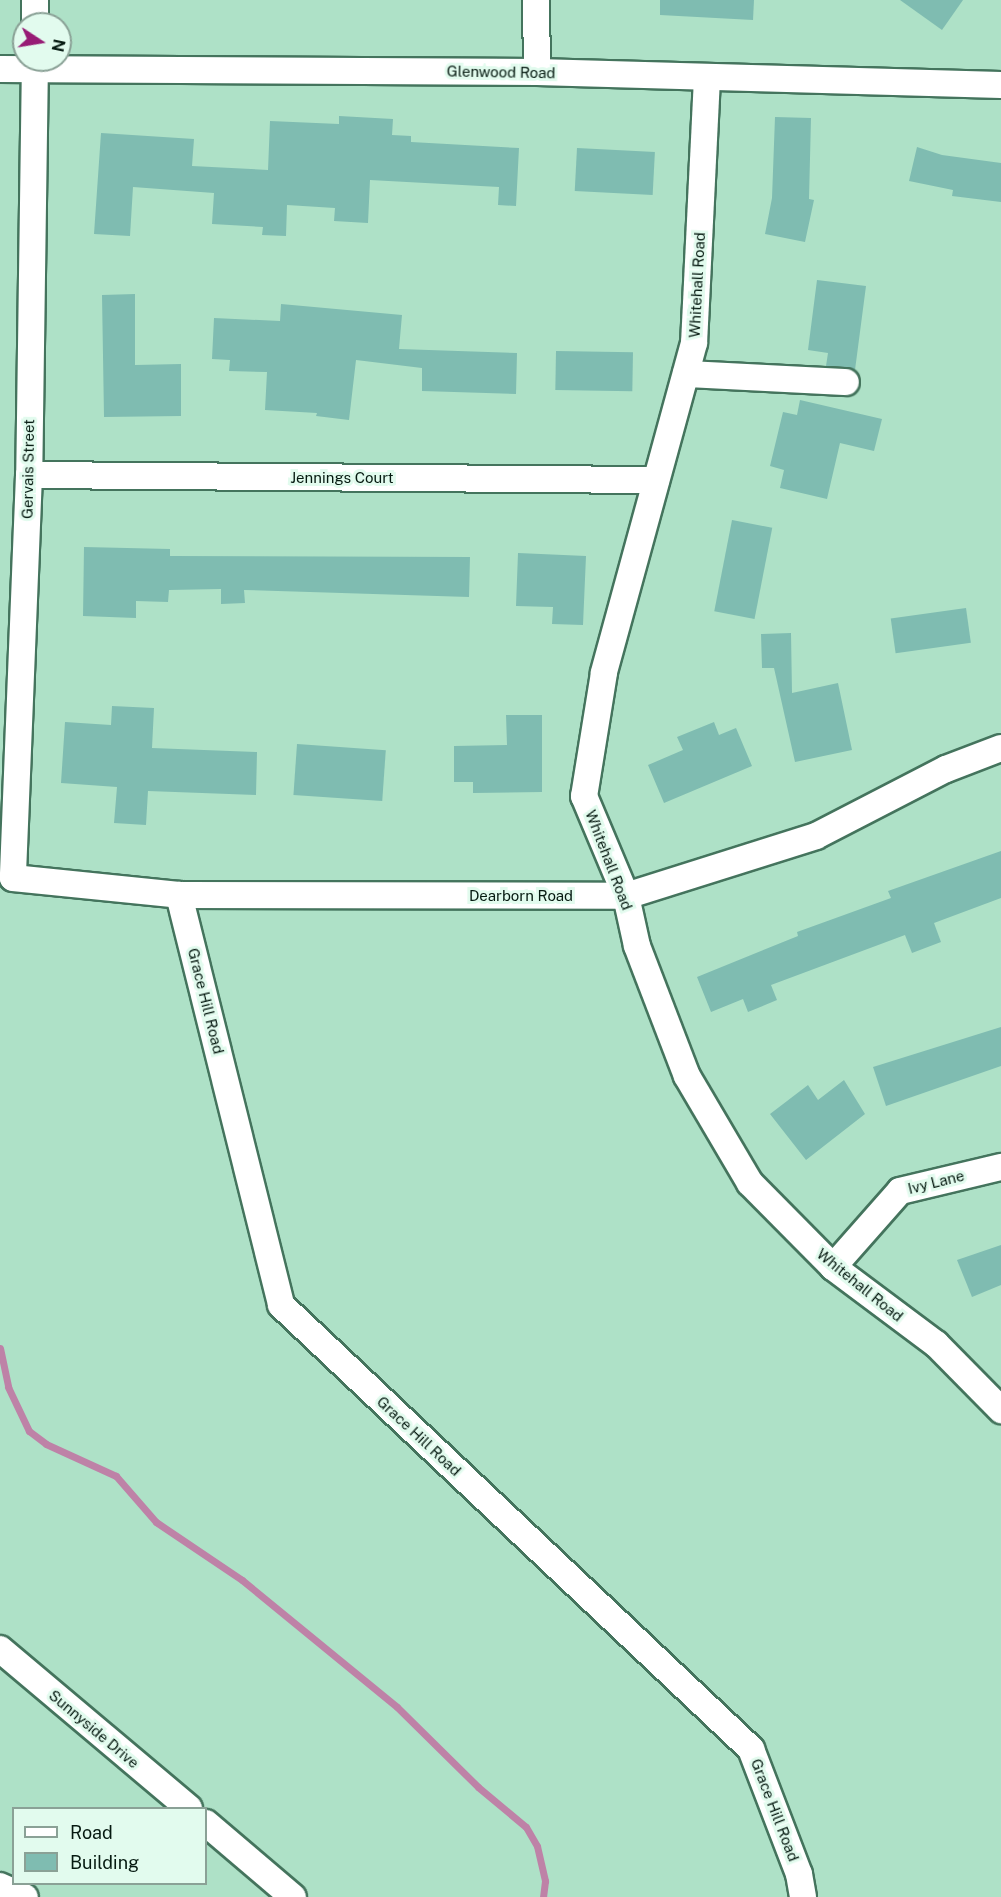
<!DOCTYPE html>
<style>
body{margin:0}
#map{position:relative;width:1001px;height:1897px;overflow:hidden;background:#aee1c7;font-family:"Public Sans",sans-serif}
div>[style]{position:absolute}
.stream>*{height:7px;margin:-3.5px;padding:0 3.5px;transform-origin:3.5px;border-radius:3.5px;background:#be82a7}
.building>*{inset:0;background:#7fbcb1;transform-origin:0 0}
.roads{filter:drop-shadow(2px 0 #44745d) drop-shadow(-2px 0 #44745d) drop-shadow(0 2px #44745d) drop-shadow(0 -2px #44745d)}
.minor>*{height:26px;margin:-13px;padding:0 13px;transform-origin:13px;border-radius:13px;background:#fff}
span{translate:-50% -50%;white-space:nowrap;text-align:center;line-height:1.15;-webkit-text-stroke:6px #e2fbee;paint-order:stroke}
.street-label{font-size:15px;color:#061a11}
.legend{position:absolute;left:12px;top:1807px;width:195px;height:78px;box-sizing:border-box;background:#e2fbee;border:2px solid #8aa196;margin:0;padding:8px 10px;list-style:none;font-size:18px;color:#061a11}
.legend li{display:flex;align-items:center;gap:12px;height:30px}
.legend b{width:30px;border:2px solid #8aa196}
.north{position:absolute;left:12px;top:12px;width:60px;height:60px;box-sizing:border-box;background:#e2fbee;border:2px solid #8aa196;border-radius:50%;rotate:102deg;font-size:16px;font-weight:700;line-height:24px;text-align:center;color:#061a11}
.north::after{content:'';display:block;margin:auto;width:21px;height:27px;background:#971c75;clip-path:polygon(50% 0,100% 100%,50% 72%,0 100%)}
</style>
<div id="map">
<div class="stream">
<div style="left:0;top:1348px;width:40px;rotate:78deg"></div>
<div style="left:8px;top:1387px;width:49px;rotate:64.5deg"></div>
<div style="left:29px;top:1431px;width:21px;rotate:37deg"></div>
<div style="left:46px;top:1444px;width:77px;rotate:24.6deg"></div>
<div style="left:116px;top:1476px;width:61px;rotate:49deg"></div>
<div style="left:156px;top:1522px;width:104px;rotate:34deg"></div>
<div style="left:242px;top:1580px;width:200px;rotate:39.3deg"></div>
<div style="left:397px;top:1707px;width:114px;rotate:44.6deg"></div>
<div style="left:478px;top:1787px;width:62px;rotate:39.8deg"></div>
<div style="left:526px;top:1827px;width:22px;rotate:60deg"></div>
<div style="left:537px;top:1846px;width:36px;rotate:77deg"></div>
<div style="left:545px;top:1881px;width:16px;rotate:97deg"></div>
</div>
<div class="building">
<div style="clip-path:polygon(660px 0,754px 0,753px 20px,660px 15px)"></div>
<div style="clip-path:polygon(900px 0,963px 0,942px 30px)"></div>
<div style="clip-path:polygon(339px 116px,393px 119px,392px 135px,411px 136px,411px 142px,519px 148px,516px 206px,498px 205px,499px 187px,370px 180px,368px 223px,334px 221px,335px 208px,287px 205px,286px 236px,262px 235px,263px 227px,212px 224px,214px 193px,133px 187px,130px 236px,94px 234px,101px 133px,194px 139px,192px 166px,268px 170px,270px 121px,339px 124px)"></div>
<div style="clip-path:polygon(775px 117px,811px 118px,809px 199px,814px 200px,805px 242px,765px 234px,772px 198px)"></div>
<div style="clip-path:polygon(917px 147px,942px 155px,1001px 163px,1001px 202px,952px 196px,953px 190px,909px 181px)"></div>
<div style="left:577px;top:148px;width:78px;height:43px;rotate:3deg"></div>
<div style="clip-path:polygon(817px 280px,866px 286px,855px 370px,826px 366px,828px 353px,808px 350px)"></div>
<div style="clip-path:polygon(135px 294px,135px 365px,181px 364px,181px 416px,104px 417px,102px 295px)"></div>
<div style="clip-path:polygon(281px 304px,402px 315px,399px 349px,517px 353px,516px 394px,422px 391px,422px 368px,356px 360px,349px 420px,316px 416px,317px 413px,265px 410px,267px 372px,229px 371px,230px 360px,212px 359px,214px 318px,280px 321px)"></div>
<div style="left:556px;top:351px;width:77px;height:39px;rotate:1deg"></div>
<div style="clip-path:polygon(800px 400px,882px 419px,874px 451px,840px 443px,827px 499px,780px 488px,784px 470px,770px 466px,783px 412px,797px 415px)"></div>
<div style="left:732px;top:520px;width:41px;height:93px;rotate:11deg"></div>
<div style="clip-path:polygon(84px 547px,170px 549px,170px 556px,470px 557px,469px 597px,244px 590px,245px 603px,221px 604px,221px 589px,169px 590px,168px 602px,136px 601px,136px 618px,83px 616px)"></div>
<div style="clip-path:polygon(518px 553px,586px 556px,583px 625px,552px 624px,553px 607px,516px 606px)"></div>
<div style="left:966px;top:608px;width:35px;height:76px;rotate:82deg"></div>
<div style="clip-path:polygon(791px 633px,792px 693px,838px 683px,852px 750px,795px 762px,774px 668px,762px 668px,761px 634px)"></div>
<div style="clip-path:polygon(112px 706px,154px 708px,152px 748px,257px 752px,256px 795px,148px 791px,146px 825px,114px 823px,117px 787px,61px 783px,65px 722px,111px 725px)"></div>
<div style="clip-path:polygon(506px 715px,542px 715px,542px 792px,473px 793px,473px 782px,454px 782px,454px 746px,507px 745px)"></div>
<div style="clip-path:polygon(714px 722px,719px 735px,736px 728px,752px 766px,664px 803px,648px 765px,683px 750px,677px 737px)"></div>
<div style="left:297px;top:744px;width:89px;height:51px;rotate:4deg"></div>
<div style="clip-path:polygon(1001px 851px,1001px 898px,934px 923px,941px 942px,912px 953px,905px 935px,771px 985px,777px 1000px,748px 1012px,743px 999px,711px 1012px,697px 977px,798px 936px,797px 932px,891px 898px,888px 891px)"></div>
<div style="clip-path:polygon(1001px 1027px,1001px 1066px,886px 1106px,873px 1067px)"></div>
<div style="clip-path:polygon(844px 1080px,865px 1114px,806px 1160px,770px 1114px,808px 1085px,818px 1100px)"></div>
<div style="clip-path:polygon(1001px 1245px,1001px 1285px,972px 1297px,957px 1260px)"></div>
</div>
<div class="roads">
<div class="minor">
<div style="left:35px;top:0;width:24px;rotate:90deg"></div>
<div style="left:536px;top:0;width:72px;rotate:89.2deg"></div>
<div style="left:35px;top:60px;width:415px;rotate:90.8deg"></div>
<div style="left:29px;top:475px;width:403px;rotate:92.3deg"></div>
<div style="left:13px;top:878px;width:167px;rotate:5.8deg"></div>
<div style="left:179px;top:895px;width:447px;rotate:0.1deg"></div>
<div style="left:626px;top:896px;width:199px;rotate:-17.5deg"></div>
<div style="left:816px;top:836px;width:146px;rotate:-27.3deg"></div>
<div style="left:946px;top:769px;width:59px;rotate:-20.9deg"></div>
<div style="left:0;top:69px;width:537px;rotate:0.32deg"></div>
<div style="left:537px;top:72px;width:464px;rotate:1.6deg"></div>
<div style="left:707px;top:78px;width:265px;rotate:92.8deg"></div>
<div style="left:694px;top:343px;width:342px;rotate:105.3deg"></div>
<div style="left:604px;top:673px;width:125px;rotate:99.2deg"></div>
<div style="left:584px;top:796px;width:108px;rotate:67.2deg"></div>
<div style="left:626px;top:896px;width:51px;rotate:77.6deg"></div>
<div style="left:637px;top:946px;width:139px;rotate:69deg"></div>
<div style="left:687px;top:1076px;width:124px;rotate:59.5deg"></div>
<div style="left:750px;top:1183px;width:118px;rotate:45.3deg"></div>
<div style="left:833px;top:1267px;width:129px;rotate:36.8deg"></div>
<div style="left:936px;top:1344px;width:93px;rotate:45.4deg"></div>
<div style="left:686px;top:374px;width:160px;rotate:2.9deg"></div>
<div style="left:29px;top:475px;width:627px;rotate:0.46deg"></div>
<div style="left:179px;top:895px;width:422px;rotate:76deg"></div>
<div style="left:281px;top:1305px;width:647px;rotate:43.37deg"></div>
<div style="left:751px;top:1749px;width:134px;rotate:69deg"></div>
<div style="left:799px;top:1874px;width:23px;rotate:80deg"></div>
<div style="left:833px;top:1267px;width:101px;rotate:-48.6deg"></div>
<div style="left:900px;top:1191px;width:104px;rotate:-13.4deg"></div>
<div style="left:0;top:1649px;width:247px;rotate:40.1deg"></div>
<div style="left:206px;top:1823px;width:114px;rotate:40.4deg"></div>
<div style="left:0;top:1886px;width:27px;rotate:24deg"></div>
</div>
</div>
<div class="street-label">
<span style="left:501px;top:72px;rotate:1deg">Glenwood Road</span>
<span style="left:697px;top:285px;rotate:-87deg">Whitehall Road</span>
<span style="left:28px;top:469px;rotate:-89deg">Gervais Street</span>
<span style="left:342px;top:478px">Jennings Court</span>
<span style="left:609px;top:860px;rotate:69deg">Whitehall Road</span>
<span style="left:521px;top:896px">Dearborn Road</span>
<span style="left:206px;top:1001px;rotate:76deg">Grace Hill Road</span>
<span style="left:936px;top:1182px;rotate:-14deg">Ivy Lane</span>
<span style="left:860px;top:1285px;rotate:39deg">Whitehall Road</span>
<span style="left:419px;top:1436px;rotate:43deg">Grace Hill Road</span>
<span style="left:94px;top:1729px;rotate:40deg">Sunnyside Drive</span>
<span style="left:775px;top:1810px;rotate:69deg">Grace Hill Road</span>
</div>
<ul class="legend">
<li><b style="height:8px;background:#fff"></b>Road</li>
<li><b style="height:16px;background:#7fbcb1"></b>Building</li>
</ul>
<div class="north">N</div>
</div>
